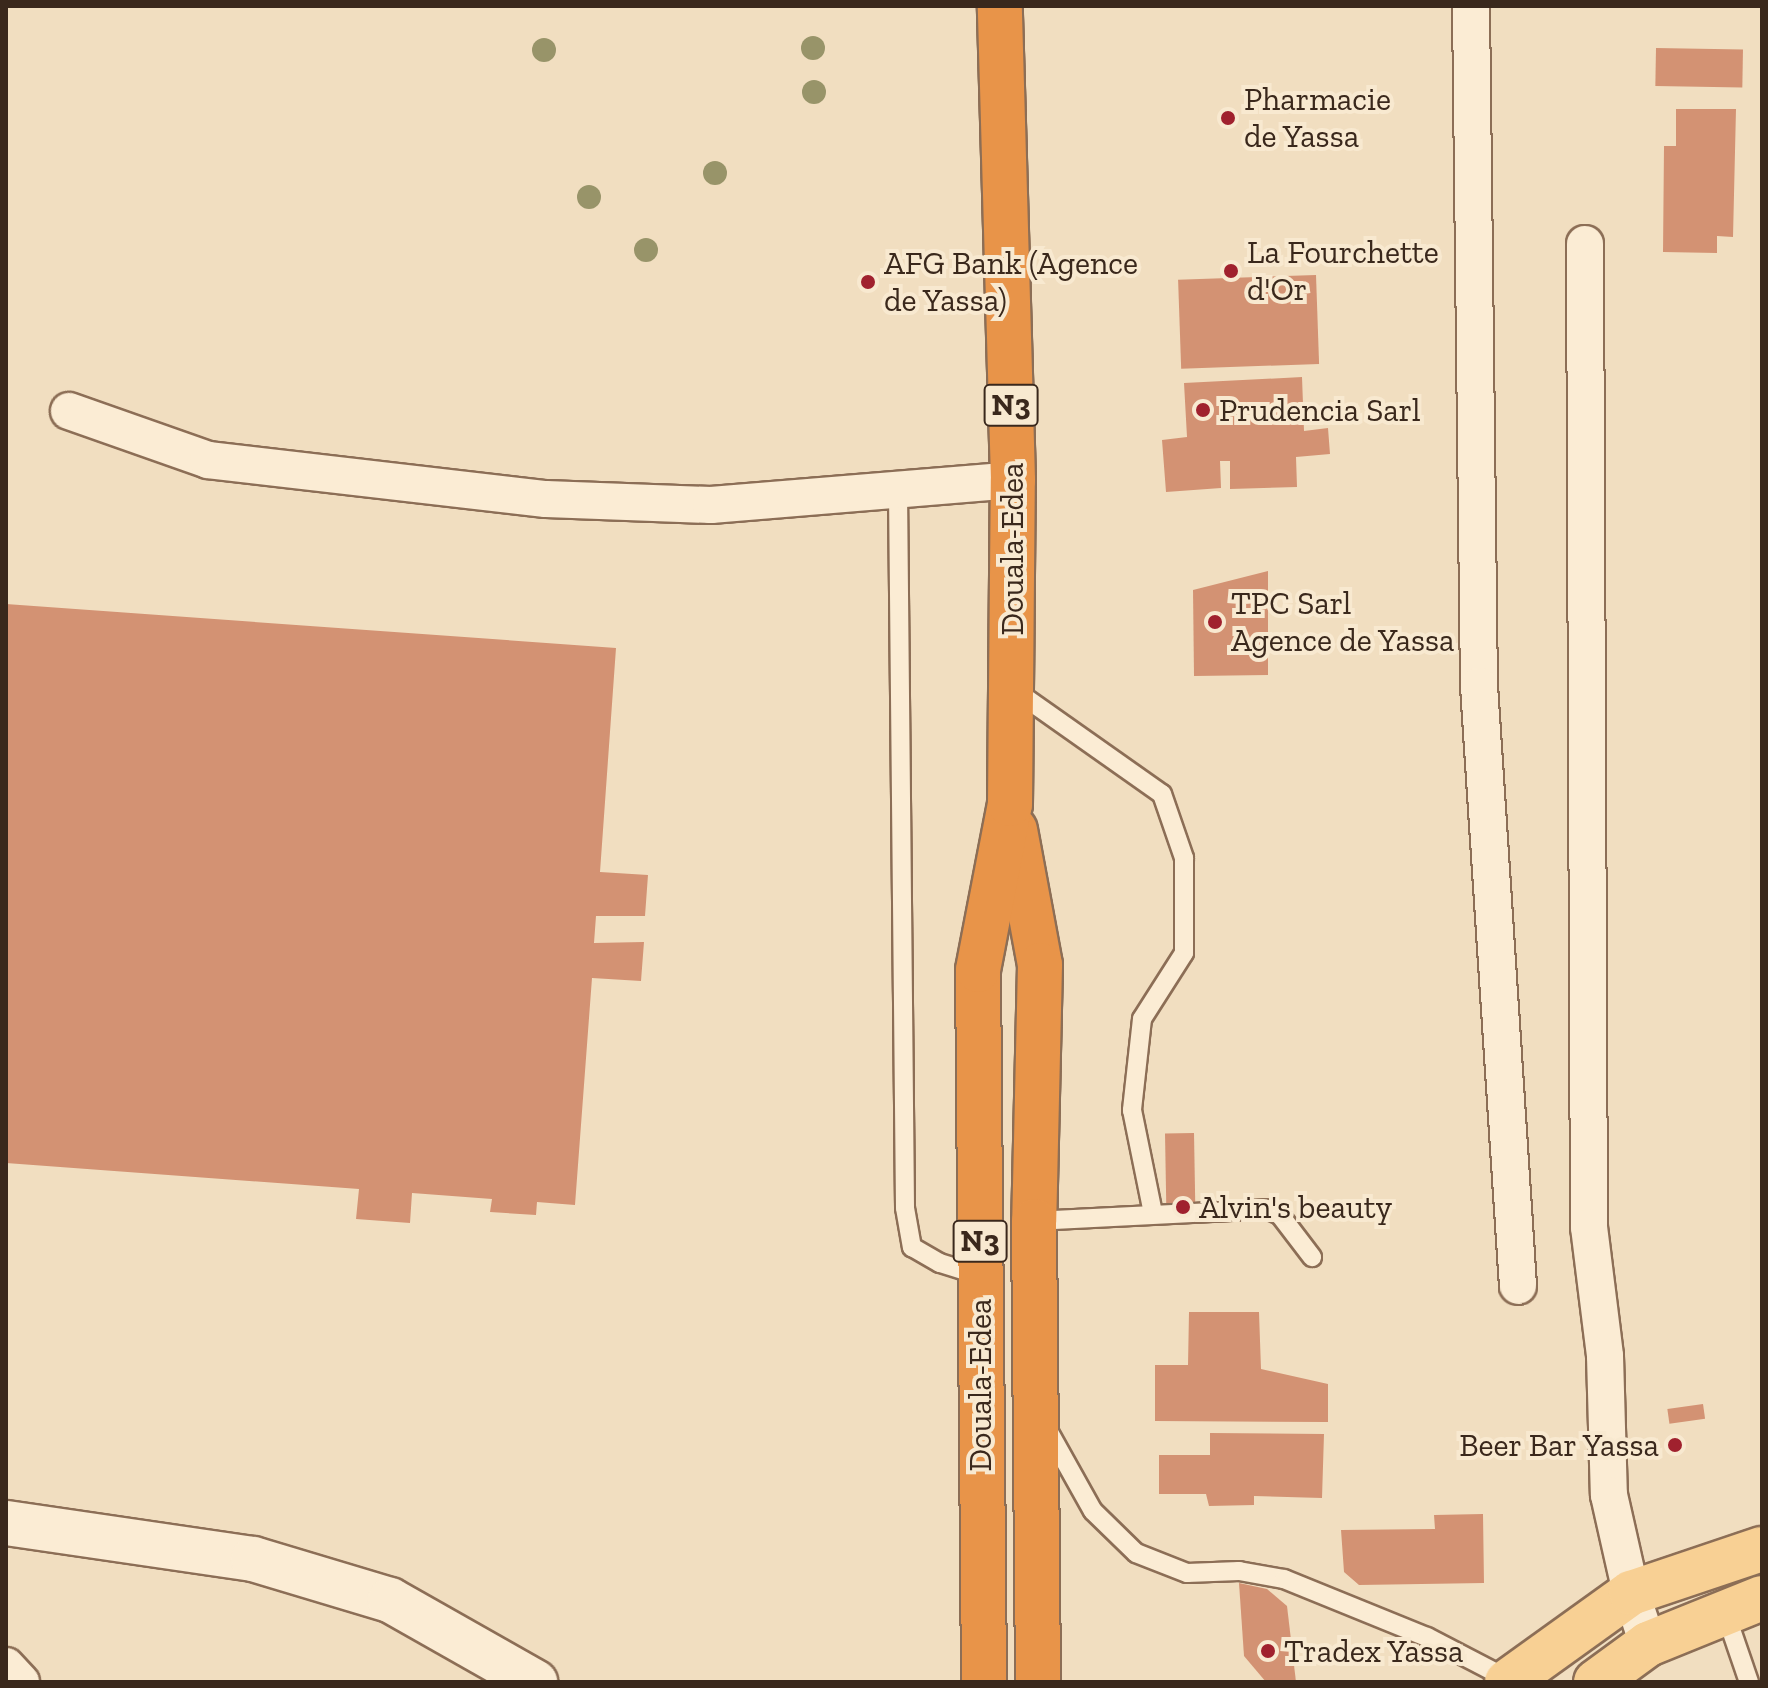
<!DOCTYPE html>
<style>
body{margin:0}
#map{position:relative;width:1768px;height:1688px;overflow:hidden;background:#f1dec0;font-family:"Zilla Slab",serif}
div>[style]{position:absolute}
.building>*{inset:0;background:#d39273;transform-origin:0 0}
.roads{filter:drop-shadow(2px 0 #8c6e56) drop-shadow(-2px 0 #8c6e56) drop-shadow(0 2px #8c6e56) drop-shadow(0 -2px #8c6e56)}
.lane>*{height:18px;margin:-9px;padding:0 9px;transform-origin:9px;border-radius:9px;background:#fbecd4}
.street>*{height:36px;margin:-18px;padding:0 18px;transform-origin:18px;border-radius:18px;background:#fbecd4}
.secondary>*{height:44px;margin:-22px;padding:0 22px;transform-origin:22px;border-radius:22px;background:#fbecd4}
.primary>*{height:44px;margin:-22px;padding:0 22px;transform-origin:22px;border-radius:22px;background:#f8d094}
.highway>*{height:44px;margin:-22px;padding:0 22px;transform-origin:22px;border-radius:22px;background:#e89449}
.trees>*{width:24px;height:24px;margin:-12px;border-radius:50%;background:#989469}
.dots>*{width:22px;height:22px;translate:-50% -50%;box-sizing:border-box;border:4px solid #f8e9d0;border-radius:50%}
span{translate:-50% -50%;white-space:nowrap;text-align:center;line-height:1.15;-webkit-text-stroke:8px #f8e9d0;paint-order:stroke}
.shield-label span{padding:2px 6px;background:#f8e9d0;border:2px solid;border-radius:6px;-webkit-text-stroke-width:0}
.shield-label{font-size:30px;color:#3a281c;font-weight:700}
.poi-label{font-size:32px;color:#3a281c}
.left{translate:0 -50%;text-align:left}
.right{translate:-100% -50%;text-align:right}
.street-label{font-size:32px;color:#3a281c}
.frame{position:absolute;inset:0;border:8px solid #3a281c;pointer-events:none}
</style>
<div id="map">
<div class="building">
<div style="left:1656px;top:48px;width:87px;height:38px;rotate:1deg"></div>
<div style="clip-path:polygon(1676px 109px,1736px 109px,1733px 237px,1717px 236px,1717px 253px,1663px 252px,1664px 146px,1676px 146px)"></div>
<div style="left:1316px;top:275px;width:89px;height:138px;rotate:88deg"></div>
<div style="clip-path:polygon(1302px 377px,1304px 431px,1328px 428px,1330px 454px,1296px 457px,1297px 487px,1230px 489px,1230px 461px,1220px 461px,1221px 488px,1166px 492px,1162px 440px,1187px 437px,1184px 383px)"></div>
<div style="clip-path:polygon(1268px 571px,1268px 675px,1194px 676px,1193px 590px)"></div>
<div style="clip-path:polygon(6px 604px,616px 648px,600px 872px,648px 875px,645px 916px,596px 916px,594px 943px,644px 942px,641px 981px,592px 978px,575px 1205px,537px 1202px,536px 1215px,490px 1212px,492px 1199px,412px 1193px,410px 1223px,356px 1219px,359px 1189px,6px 1163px)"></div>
<div style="left:1194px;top:1133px;width:77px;height:29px;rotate:89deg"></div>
<div style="clip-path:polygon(1189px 1312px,1259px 1312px,1261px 1369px,1328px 1384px,1328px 1422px,1155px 1421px,1155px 1365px,1188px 1365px)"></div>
<div style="left:1703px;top:1404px;width:15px;height:36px;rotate:82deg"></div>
<div style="clip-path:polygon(1210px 1433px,1324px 1434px,1322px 1498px,1254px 1496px,1254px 1505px,1209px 1506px,1206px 1494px,1159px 1494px,1159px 1455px,1210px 1455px)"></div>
<div style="clip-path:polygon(1483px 1514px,1484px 1583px,1359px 1585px,1344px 1572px,1341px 1530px,1435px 1529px,1434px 1515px)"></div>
<div style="clip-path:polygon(1239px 1583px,1267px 1589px,1287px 1606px,1296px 1682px,1266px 1682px,1244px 1656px)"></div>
</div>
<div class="roads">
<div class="lane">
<div style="left:898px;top:491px;width:717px;rotate:89.44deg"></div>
<div style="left:905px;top:1208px;width:40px;rotate:80deg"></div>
<div style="left:912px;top:1247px;width:32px;rotate:30deg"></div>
<div style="left:940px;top:1263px;width:41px;rotate:17.1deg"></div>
<div style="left:1013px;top:689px;width:182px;rotate:35.2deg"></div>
<div style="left:1162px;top:794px;width:68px;rotate:71deg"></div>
<div style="left:1184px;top:858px;width:95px;rotate:90deg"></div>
<div style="left:1184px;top:953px;width:78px;rotate:122.5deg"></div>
<div style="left:1142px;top:1019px;width:92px;rotate:96.3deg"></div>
<div style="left:1132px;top:1110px;width:105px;rotate:78.5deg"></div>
<div style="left:1034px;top:1221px;width:233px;rotate:-2.9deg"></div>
<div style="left:1267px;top:1209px;width:14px;rotate:25deg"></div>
<div style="left:1280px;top:1215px;width:53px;rotate:52.7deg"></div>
<div style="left:1046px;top:1427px;width:96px;rotate:60.8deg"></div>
<div style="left:1093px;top:1511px;width:60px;rotate:44.3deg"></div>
<div style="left:1136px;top:1553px;width:55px;rotate:21.4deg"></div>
<div style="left:1187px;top:1573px;width:52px;rotate:-2.2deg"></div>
<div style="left:1239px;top:1571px;width:46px;rotate:10.1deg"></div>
<div style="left:1284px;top:1579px;width:154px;rotate:22.1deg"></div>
<div style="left:1427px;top:1637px;width:93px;rotate:27.4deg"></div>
<div style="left:1725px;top:1612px;width:74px;rotate:71.1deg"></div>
</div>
<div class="street">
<div style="left:1471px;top:6px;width:680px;rotate:89.33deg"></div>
<div style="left:1479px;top:686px;width:601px;rotate:86.28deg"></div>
<div style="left:1585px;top:244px;width:983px;rotate:89.77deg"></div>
<div style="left:1589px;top:1227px;width:130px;rotate:82.9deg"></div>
<div style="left:1605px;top:1356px;width:139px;rotate:88.4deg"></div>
<div style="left:1609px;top:1495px;width:100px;rotate:77.3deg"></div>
<div style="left:1631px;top:1593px;width:54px;rotate:71.6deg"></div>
<div style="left:69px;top:411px;width:147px;rotate:19.4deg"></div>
<div style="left:208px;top:460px;width:340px;rotate:6.6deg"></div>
<div style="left:546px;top:499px;width:165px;rotate:2.1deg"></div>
<div style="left:711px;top:505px;width:303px;rotate:-4.7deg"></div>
<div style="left:6px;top:1666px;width:22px;rotate:47deg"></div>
</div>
<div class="secondary">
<div style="left:6px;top:1523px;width:250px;rotate:8.3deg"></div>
<div style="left:253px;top:1559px;width:143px;rotate:16.7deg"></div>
<div style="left:390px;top:1600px;width:167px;rotate:29.5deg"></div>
</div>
<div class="primary">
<div style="left:1507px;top:1682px;width:153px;rotate:-35.7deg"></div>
<div style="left:1631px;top:1593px;width:138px;rotate:-18.6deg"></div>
<div style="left:1596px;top:1682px;width:64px;rotate:-36.2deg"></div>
<div style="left:1648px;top:1644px;width:123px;rotate:-22deg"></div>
</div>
<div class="highway">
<div style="left:1015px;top:830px;width:137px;rotate:79.5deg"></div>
<div style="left:1040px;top:965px;width:256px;rotate:91.3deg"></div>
<div style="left:1034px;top:1221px;width:461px;rotate:89.5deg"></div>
<div style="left:984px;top:1682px;width:712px;rotate:-90.48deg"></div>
<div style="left:978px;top:970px;width:169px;rotate:-79.1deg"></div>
<div style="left:1010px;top:804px;width:324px;rotate:-89.5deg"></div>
<div style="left:1013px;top:480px;width:474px;rotate:-91.6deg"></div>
</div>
</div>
<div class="trees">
<div style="left:813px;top:48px"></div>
<div style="left:544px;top:50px"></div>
<div style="left:814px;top:92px"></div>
<div style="left:715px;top:173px"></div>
<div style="left:589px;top:197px"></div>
<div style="left:646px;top:250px"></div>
</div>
<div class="dots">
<div style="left:1228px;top:118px;background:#a0212e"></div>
<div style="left:1231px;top:271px;background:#a0212e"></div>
<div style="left:868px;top:282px;background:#a0212e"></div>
<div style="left:1203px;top:410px;background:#a0212e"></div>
<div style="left:1215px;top:622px;background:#a0212e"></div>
<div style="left:1183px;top:1207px;background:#a0212e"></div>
<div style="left:1675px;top:1445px;background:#a0212e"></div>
<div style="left:1268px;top:1651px;background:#a0212e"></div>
</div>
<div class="shield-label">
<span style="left:1011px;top:405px">N3</span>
<span style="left:980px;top:1241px">N3</span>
</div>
<div class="poi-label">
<span class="left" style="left:1244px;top:118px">Pharmacie<br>de Yassa</span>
<span class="left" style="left:1247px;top:271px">La Fourchette<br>d'Or</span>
<span class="left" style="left:884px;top:282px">AFG Bank (Agence<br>de Yassa)</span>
<span class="left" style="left:1219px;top:410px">Prudencia Sarl</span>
<span class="left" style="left:1231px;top:622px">TPC Sarl<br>Agence de Yassa</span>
<span class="left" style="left:1199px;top:1207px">Alvin's beauty</span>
<span class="right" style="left:1659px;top:1445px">Beer Bar Yassa</span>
<span class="left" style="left:1284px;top:1651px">Tradex Yassa</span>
</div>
<div class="street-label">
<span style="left:1012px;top:549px;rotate:-90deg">Douala-Edea</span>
<span style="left:980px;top:1385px;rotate:-90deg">Douala-Edea</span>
</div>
<div class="frame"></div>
</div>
